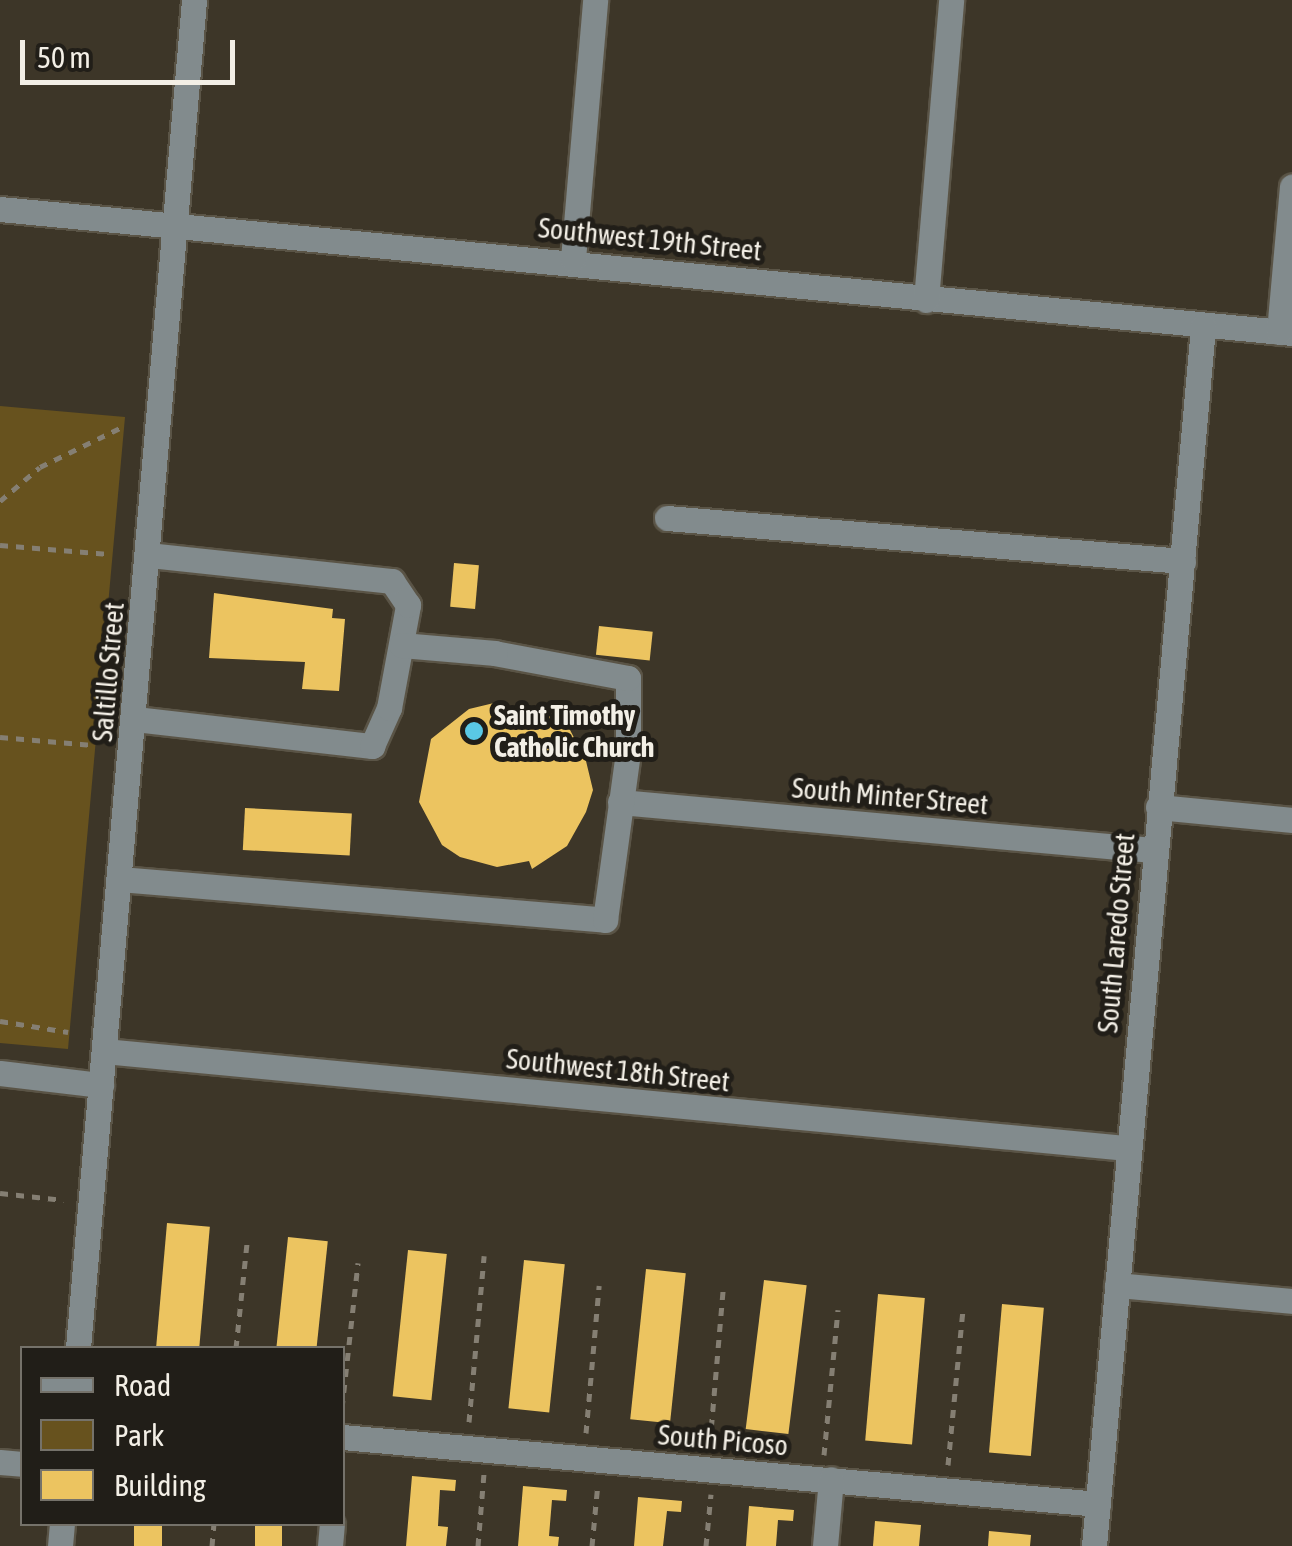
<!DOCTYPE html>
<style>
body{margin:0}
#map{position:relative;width:1292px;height:1546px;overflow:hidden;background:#3d3628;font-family:"Asap Condensed",sans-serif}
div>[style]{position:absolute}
.green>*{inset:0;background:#67521e}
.building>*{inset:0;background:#ecc460;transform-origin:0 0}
.path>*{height:5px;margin-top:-2.5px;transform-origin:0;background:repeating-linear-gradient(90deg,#857f73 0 8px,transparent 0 16px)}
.roads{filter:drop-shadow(2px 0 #5a5446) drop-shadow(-2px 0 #5a5446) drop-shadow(0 2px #5a5446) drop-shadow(0 -2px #5a5446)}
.minor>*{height:25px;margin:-12.5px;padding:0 12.5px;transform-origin:12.5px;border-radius:12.5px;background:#828b8d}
.dots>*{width:28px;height:28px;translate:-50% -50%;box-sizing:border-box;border:5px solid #211e18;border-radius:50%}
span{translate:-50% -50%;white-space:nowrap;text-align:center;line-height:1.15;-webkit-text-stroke:10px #211e18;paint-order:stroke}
.street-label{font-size:28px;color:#f3efe6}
.poi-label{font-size:28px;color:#f3efe6;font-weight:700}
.left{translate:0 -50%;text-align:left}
.legend{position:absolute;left:20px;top:1346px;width:325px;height:180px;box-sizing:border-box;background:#211e18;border:2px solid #75726a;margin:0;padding:12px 18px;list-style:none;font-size:30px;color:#f3efe6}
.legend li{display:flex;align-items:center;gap:20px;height:50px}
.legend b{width:50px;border:2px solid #75726a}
.scale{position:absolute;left:20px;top:40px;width:215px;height:45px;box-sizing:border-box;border:5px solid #f3efe6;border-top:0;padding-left:12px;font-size:30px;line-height:35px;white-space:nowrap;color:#f3efe6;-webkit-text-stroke:8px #211e18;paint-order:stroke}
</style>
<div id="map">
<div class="green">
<div style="clip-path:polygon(0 406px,125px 417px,68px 1049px,0 1043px)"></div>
</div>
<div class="building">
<div style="left:454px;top:563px;width:25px;height:44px;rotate:5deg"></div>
<div style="clip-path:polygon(214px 593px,333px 609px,332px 618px,345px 619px,339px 691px,302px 689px,305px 662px,209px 658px)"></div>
<div style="left:599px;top:626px;width:54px;height:29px;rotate:6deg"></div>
<div style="clip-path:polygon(494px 703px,542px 715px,546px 708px,568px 726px,586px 761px,593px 790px,586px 812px,567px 846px,532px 869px,529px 861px,497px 867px,460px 857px,442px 845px,419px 802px,431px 739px,469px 709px)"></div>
<div style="left:245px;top:808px;width:107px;height:42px;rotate:3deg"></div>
<div style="left:167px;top:1223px;width:43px;height:126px;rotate:5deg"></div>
<div style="left:288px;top:1237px;width:40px;height:111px;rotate:6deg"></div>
<div style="left:408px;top:1250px;width:39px;height:147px;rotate:6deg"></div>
<div style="left:524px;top:1260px;width:41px;height:149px;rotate:6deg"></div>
<div style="left:646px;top:1269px;width:40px;height:151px;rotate:6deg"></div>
<div style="left:764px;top:1280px;width:43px;height:150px;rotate:7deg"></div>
<div style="left:878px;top:1294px;width:47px;height:147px;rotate:5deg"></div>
<div style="left:1002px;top:1304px;width:42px;height:149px;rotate:5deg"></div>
<div style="clip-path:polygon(412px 1476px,456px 1480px,455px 1491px,440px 1490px,438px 1526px,448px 1527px,446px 1546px,406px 1546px)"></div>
<div style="clip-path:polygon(523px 1486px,567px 1490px,566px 1501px,552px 1500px,549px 1536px,559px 1537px,558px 1546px,518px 1546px)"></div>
<div style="clip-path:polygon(638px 1497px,682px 1501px,681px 1512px,667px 1511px,663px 1546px,634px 1546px)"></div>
<div style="clip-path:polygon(749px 1506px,794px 1510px,793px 1521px,778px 1520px,776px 1546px,746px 1546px)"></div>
<div style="clip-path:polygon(875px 1521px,921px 1525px,919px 1546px,873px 1546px)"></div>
<div style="left:134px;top:1524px;width:28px;height:22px"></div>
<div style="left:255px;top:1524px;width:27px;height:22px"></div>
<div style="clip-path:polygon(989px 1531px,1031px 1535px,1030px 1546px,988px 1546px)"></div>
</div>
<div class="path">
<div style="left:0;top:501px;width:52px;rotate:-40.4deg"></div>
<div style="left:40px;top:467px;width:89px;rotate:-26deg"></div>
<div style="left:0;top:545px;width:109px;rotate:4.7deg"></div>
<div style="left:0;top:737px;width:93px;rotate:4.9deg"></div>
<div style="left:0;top:1021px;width:69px;rotate:9.2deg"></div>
<div style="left:0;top:1193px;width:64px;rotate:6.2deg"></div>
<div style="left:236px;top:1348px;width:106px;rotate:-84deg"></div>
<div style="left:342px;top:1408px;width:146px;rotate:-83.7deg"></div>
<div style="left:469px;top:1422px;width:167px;rotate:-84.8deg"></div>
<div style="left:586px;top:1433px;width:148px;rotate:-84.9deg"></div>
<div style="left:710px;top:1443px;width:153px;rotate:-85.1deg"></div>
<div style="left:824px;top:1455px;width:146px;rotate:-84.5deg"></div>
<div style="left:948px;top:1465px;width:158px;rotate:-84.5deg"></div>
<div style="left:212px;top:1546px;width:22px;rotate:-85deg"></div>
<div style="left:478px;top:1546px;width:73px;rotate:-85.3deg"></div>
<div style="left:592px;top:1546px;width:63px;rotate:-84.6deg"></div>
<div style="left:706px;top:1546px;width:52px;rotate:-84.5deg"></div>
</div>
<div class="roads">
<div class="minor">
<div style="left:0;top:209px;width:1298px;rotate:5.48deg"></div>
<div style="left:573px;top:259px;width:260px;rotate:-85.1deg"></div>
<div style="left:926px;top:300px;width:301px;rotate:-85.2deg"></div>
<div style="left:1279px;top:332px;width:146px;rotate:-84.9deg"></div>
<div style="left:667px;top:518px;width:518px;rotate:4.76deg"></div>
<div style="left:135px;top:719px;width:239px;rotate:6.5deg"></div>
<div style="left:372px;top:746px;width:42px;rotate:-65.9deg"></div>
<div style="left:389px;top:708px;width:105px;rotate:-79.5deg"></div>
<div style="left:408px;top:605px;width:29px;rotate:-124deg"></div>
<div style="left:392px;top:581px;width:245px;rotate:-173.9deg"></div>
<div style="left:620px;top:802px;width:535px;rotate:5.15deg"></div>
<div style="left:1158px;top:807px;width:135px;rotate:5.5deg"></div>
<div style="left:120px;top:879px;width:487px;rotate:4.8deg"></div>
<div style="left:605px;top:920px;width:169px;rotate:-82.2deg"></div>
<div style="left:628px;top:753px;width:75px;rotate:-90deg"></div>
<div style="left:628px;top:678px;width:135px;rotate:-169.4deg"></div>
<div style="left:495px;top:653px;width:94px;rotate:-175.1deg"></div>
<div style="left:104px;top:1051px;width:1028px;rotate:5.42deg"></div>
<div style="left:0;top:1073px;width:102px;rotate:6.8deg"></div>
<div style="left:1117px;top:1285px;width:176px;rotate:5.2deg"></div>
<div style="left:78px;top:1348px;width:1353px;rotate:-85.08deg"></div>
<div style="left:342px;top:1437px;width:759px;rotate:5.06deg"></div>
<div style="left:0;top:1462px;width:22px;rotate:5deg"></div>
<div style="left:60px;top:1546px;width:22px;rotate:-85deg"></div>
<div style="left:330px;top:1546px;width:22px;rotate:-85deg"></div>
<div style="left:825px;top:1546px;width:67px;rotate:-84.9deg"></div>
<div style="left:1094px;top:1546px;width:1225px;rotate:-84.89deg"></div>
</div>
</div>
<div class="dots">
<div style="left:474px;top:731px;background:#5ac8e5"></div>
</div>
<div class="street-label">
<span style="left:650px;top:239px;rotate:6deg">Southwest 19th Street</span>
<span style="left:108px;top:672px;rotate:-85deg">Saltillo Street</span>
<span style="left:890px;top:796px;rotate:5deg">South Minter Street</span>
<span style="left:1116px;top:933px;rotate:-85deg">South Laredo Street</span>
<span style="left:618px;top:1070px;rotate:6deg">Southwest 18th Street</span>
<span style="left:723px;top:1440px;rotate:5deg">South Picoso</span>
</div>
<div class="poi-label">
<span class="left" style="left:494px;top:731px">Saint Timothy<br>Catholic Church</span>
</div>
<ul class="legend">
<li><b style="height:12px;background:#828b8d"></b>Road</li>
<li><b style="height:28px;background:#67521e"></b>Park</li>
<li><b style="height:28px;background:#ecc460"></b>Building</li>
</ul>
<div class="scale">50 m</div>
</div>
